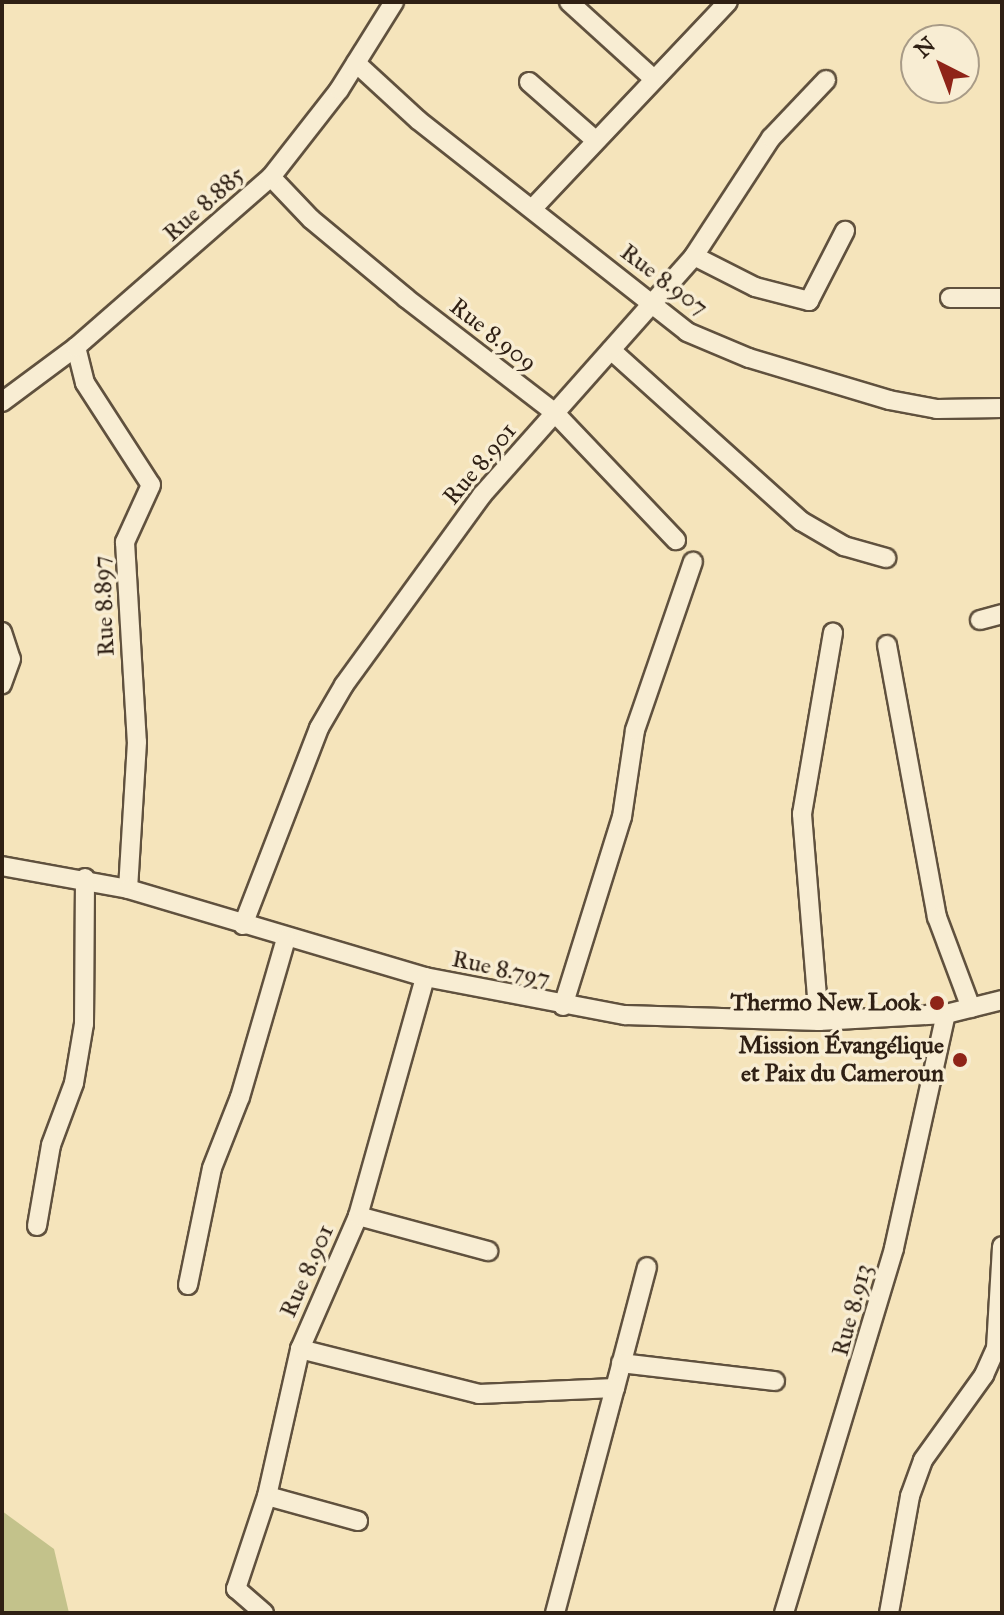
<!DOCTYPE html>
<meta charset="utf-8">
<style>
body{margin:0}
#map{position:relative;width:1004px;height:1615px;overflow:hidden;background:#f5e4bb;font-family:"IM FELL Great Primer",serif}
div>[style]{position:absolute}
.green>*{inset:0;background:#c3c28b}
.roads{filter:drop-shadow(2px 0 #60513e) drop-shadow(-2px 0 #60513e) drop-shadow(0 2px #60513e) drop-shadow(0 -2px #60513e)}
.minor>*{height:18px;margin:-9px;padding:0 9px;transform-origin:9px;border-radius:9px;background:#f8edd3}
.dots>*{width:22px;height:22px;translate:-50% -50%;box-sizing:border-box;border:4px solid #f8edd3;border-radius:50%}
span{translate:-50% -50%;white-space:nowrap;text-align:center;line-height:1.15;-webkit-text-stroke:7px #f8edd3;paint-order:stroke}
.street-label{font-size:24px;color:#2f2014}
.poi-label{font-size:24px;color:#2f2014;font-weight:700}
.right{translate:-100% -50%;text-align:right}
.frame{position:absolute;inset:0;border:4px solid #2f2014;pointer-events:none}
.north{position:absolute;left:900px;top:24px;width:80px;height:80px;box-sizing:border-box;background:#f8edd3;border:2px solid #a89b87;border-radius:50%;rotate:318deg;font-size:22px;font-weight:700;line-height:32px;text-align:center;color:#2f2014}
.north::after{content:'';display:block;margin:auto;width:28px;height:36px;background:#8f2418;clip-path:polygon(50% 0,100% 100%,50% 72%,0 100%)}
</style>
<div id="map">
<div class="green">
<div style="clip-path:polygon(2px 1511px,54px 1549px,69px 1613px,2px 1613px)"></div>
</div>
<div class="roads">
<div class="minor">
<div style="left:569px;top:2px;width:115px;rotate:42.2deg"></div>
<div style="left:356px;top:63px;width:84px;rotate:42.6deg"></div>
<div style="left:418px;top:120px;width:342px;rotate:38.2deg"></div>
<div style="left:687px;top:332px;width:67px;rotate:22.8deg"></div>
<div style="left:749px;top:358px;width:146px;rotate:16.7deg"></div>
<div style="left:889px;top:400px;width:49px;rotate:10.6deg"></div>
<div style="left:937px;top:409px;width:65px;rotate:-0.9deg"></div>
<div style="left:529px;top:82px;width:86px;rotate:41.2deg"></div>
<div style="left:271px;top:177px;width:58px;rotate:46.4deg"></div>
<div style="left:311px;top:219px;width:124px;rotate:39.7deg"></div>
<div style="left:406px;top:298px;width:187px;rotate:37.6deg"></div>
<div style="left:554px;top:412px;width:177px;rotate:46.4deg"></div>
<div style="left:534px;top:207px;width:282px;rotate:-46.6deg"></div>
<div style="left:694px;top:256px;width:68px;rotate:26.9deg"></div>
<div style="left:755px;top:287px;width:56px;rotate:14.5deg"></div>
<div style="left:809px;top:301px;width:79px;rotate:-62.8deg"></div>
<div style="left:950px;top:298px;width:52px"></div>
<div style="left:76px;top:347px;width:37px;rotate:76deg"></div>
<div style="left:85px;top:383px;width:121px;rotate:57.1deg"></div>
<div style="left:151px;top:485px;width:63px;rotate:114.5deg"></div>
<div style="left:125px;top:542px;width:200px;rotate:86.6deg"></div>
<div style="left:137px;top:742px;width:147px;rotate:93.5deg"></div>
<div style="left:611px;top:350px;width:256px;rotate:42deg"></div>
<div style="left:801px;top:521px;width:50px;rotate:30.2deg"></div>
<div style="left:844px;top:546px;width:44px;rotate:15.9deg"></div>
<div style="left:2px;top:402px;width:92px;rotate:-36.6deg"></div>
<div style="left:76px;top:347px;width:259px;rotate:-41.1deg"></div>
<div style="left:271px;top:177px;width:110px;rotate:-52deg"></div>
<div style="left:339px;top:90px;width:104px;rotate:-58deg"></div>
<div style="left:980px;top:620px;width:23px;rotate:-15deg"></div>
<div style="left:2px;top:632px;width:28px;rotate:72deg"></div>
<div style="left:11px;top:659px;width:27px;rotate:110deg"></div>
<div style="left:887px;top:645px;width:277px;rotate:79.6deg"></div>
<div style="left:937px;top:917px;width:97px;rotate:69.5deg"></div>
<div style="left:2px;top:866px;width:128px;rotate:10.3deg"></div>
<div style="left:128px;top:889px;width:310px;rotate:16.5deg"></div>
<div style="left:425px;top:977px;width:204px;rotate:10.8deg"></div>
<div style="left:625px;top:1015px;width:194px;rotate:1.8deg"></div>
<div style="left:819px;top:1021px;width:127px;rotate:-3.2deg"></div>
<div style="left:946px;top:1014px;width:58px;rotate:-14deg"></div>
<div style="left:243px;top:925px;width:211px;rotate:-68.9deg"></div>
<div style="left:319px;top:728px;width:50px;rotate:-59.8deg"></div>
<div style="left:344px;top:685px;width:235px;rotate:-54deg"></div>
<div style="left:482px;top:495px;width:319px;rotate:-48.4deg"></div>
<div style="left:694px;top:256px;width:141px;rotate:-56.9deg"></div>
<div style="left:771px;top:138px;width:80px;rotate:-46.5deg"></div>
<div style="left:563px;top:1006px;width:198px;rotate:-72.7deg"></div>
<div style="left:622px;top:817px;width:88px;rotate:-81.5deg"></div>
<div style="left:635px;top:730px;width:178px;rotate:-71deg"></div>
<div style="left:819px;top:1021px;width:208px;rotate:-94.7deg"></div>
<div style="left:802px;top:814px;width:184px;rotate:-80.3deg"></div>
<div style="left:358px;top:1216px;width:135px;rotate:15.1deg"></div>
<div style="left:37px;top:1226px;width:82px;rotate:-80.2deg"></div>
<div style="left:51px;top:1145px;width:66px;rotate:-69.6deg"></div>
<div style="left:74px;top:1083px;width:60px;rotate:-80.4deg"></div>
<div style="left:84px;top:1024px;width:146px;rotate:-89.6deg"></div>
<div style="left:188px;top:1285px;width:119px;rotate:-78.4deg"></div>
<div style="left:212px;top:1168px;width:76px;rotate:-68.5deg"></div>
<div style="left:240px;top:1097px;width:165px;rotate:-73.8deg"></div>
<div style="left:300px;top:1349px;width:185px;rotate:14.1deg"></div>
<div style="left:479px;top:1394px;width:136px;rotate:-2.5deg"></div>
<div style="left:615px;top:1388px;width:125px;rotate:-75.2deg"></div>
<div style="left:621px;top:1363px;width:155px;rotate:6.7deg"></div>
<div style="left:358px;top:1521px;width:94px;rotate:-164.6deg"></div>
<div style="left:267px;top:1496px;width:151px;rotate:-77.3deg"></div>
<div style="left:300px;top:1349px;width:145px;rotate:-66.4deg"></div>
<div style="left:358px;top:1216px;width:248px;rotate:-74.3deg"></div>
<div style="left:264px;top:1613px;width:37px;rotate:-139deg"></div>
<div style="left:236px;top:1589px;width:98px;rotate:-71.6deg"></div>
<div style="left:555px;top:1613px;width:233px;rotate:-75.1deg"></div>
<div style="left:784px;top:1613px;width:381px;rotate:-73.2deg"></div>
<div style="left:894px;top:1248px;width:240px;rotate:-77.5deg"></div>
<div style="left:889px;top:1613px;width:119px;rotate:-79.8deg"></div>
<div style="left:910px;top:1496px;width:38px;rotate:-70deg"></div>
<div style="left:923px;top:1460px;width:105px;rotate:-54.3deg"></div>
<div style="left:984px;top:1375px;width:30px;rotate:-66deg"></div>
<div style="left:996px;top:1348px;width:102px;rotate:-86.6deg"></div>
</div>
</div>
<div class="dots">
<div style="left:937px;top:1003px;background:#8f2418"></div>
<div style="left:960px;top:1060px;background:#8f2418"></div>
</div>
<div class="street-label">
<span style="left:204px;top:204px;rotate:-42deg">Rue 8.885</span>
<span style="left:664px;top:280px;rotate:37deg">Rue 8.907</span>
<span style="left:493px;top:335px;rotate:38deg">Rue 8.909</span>
<span style="left:480px;top:464px;rotate:-50deg">Rue 8.901</span>
<span style="left:104px;top:606px;rotate:-93deg">Rue 8.897</span>
<span style="left:501px;top:969px;rotate:12deg">Rue 8.797</span>
<span style="left:307px;top:1271px;rotate:-66deg">Rue 8.901</span>
<span style="left:852px;top:1310px;rotate:-75deg">Rue 8.913</span>
</div>
<div class="poi-label">
<span class="right" style="left:921px;top:1003px">Thermo New Look</span>
<span class="right" style="left:944px;top:1060px">Mission Évangélique<br>et Paix du Cameroun</span>
</div>
<div class="frame"></div>
<div class="north">N</div>
</div>
